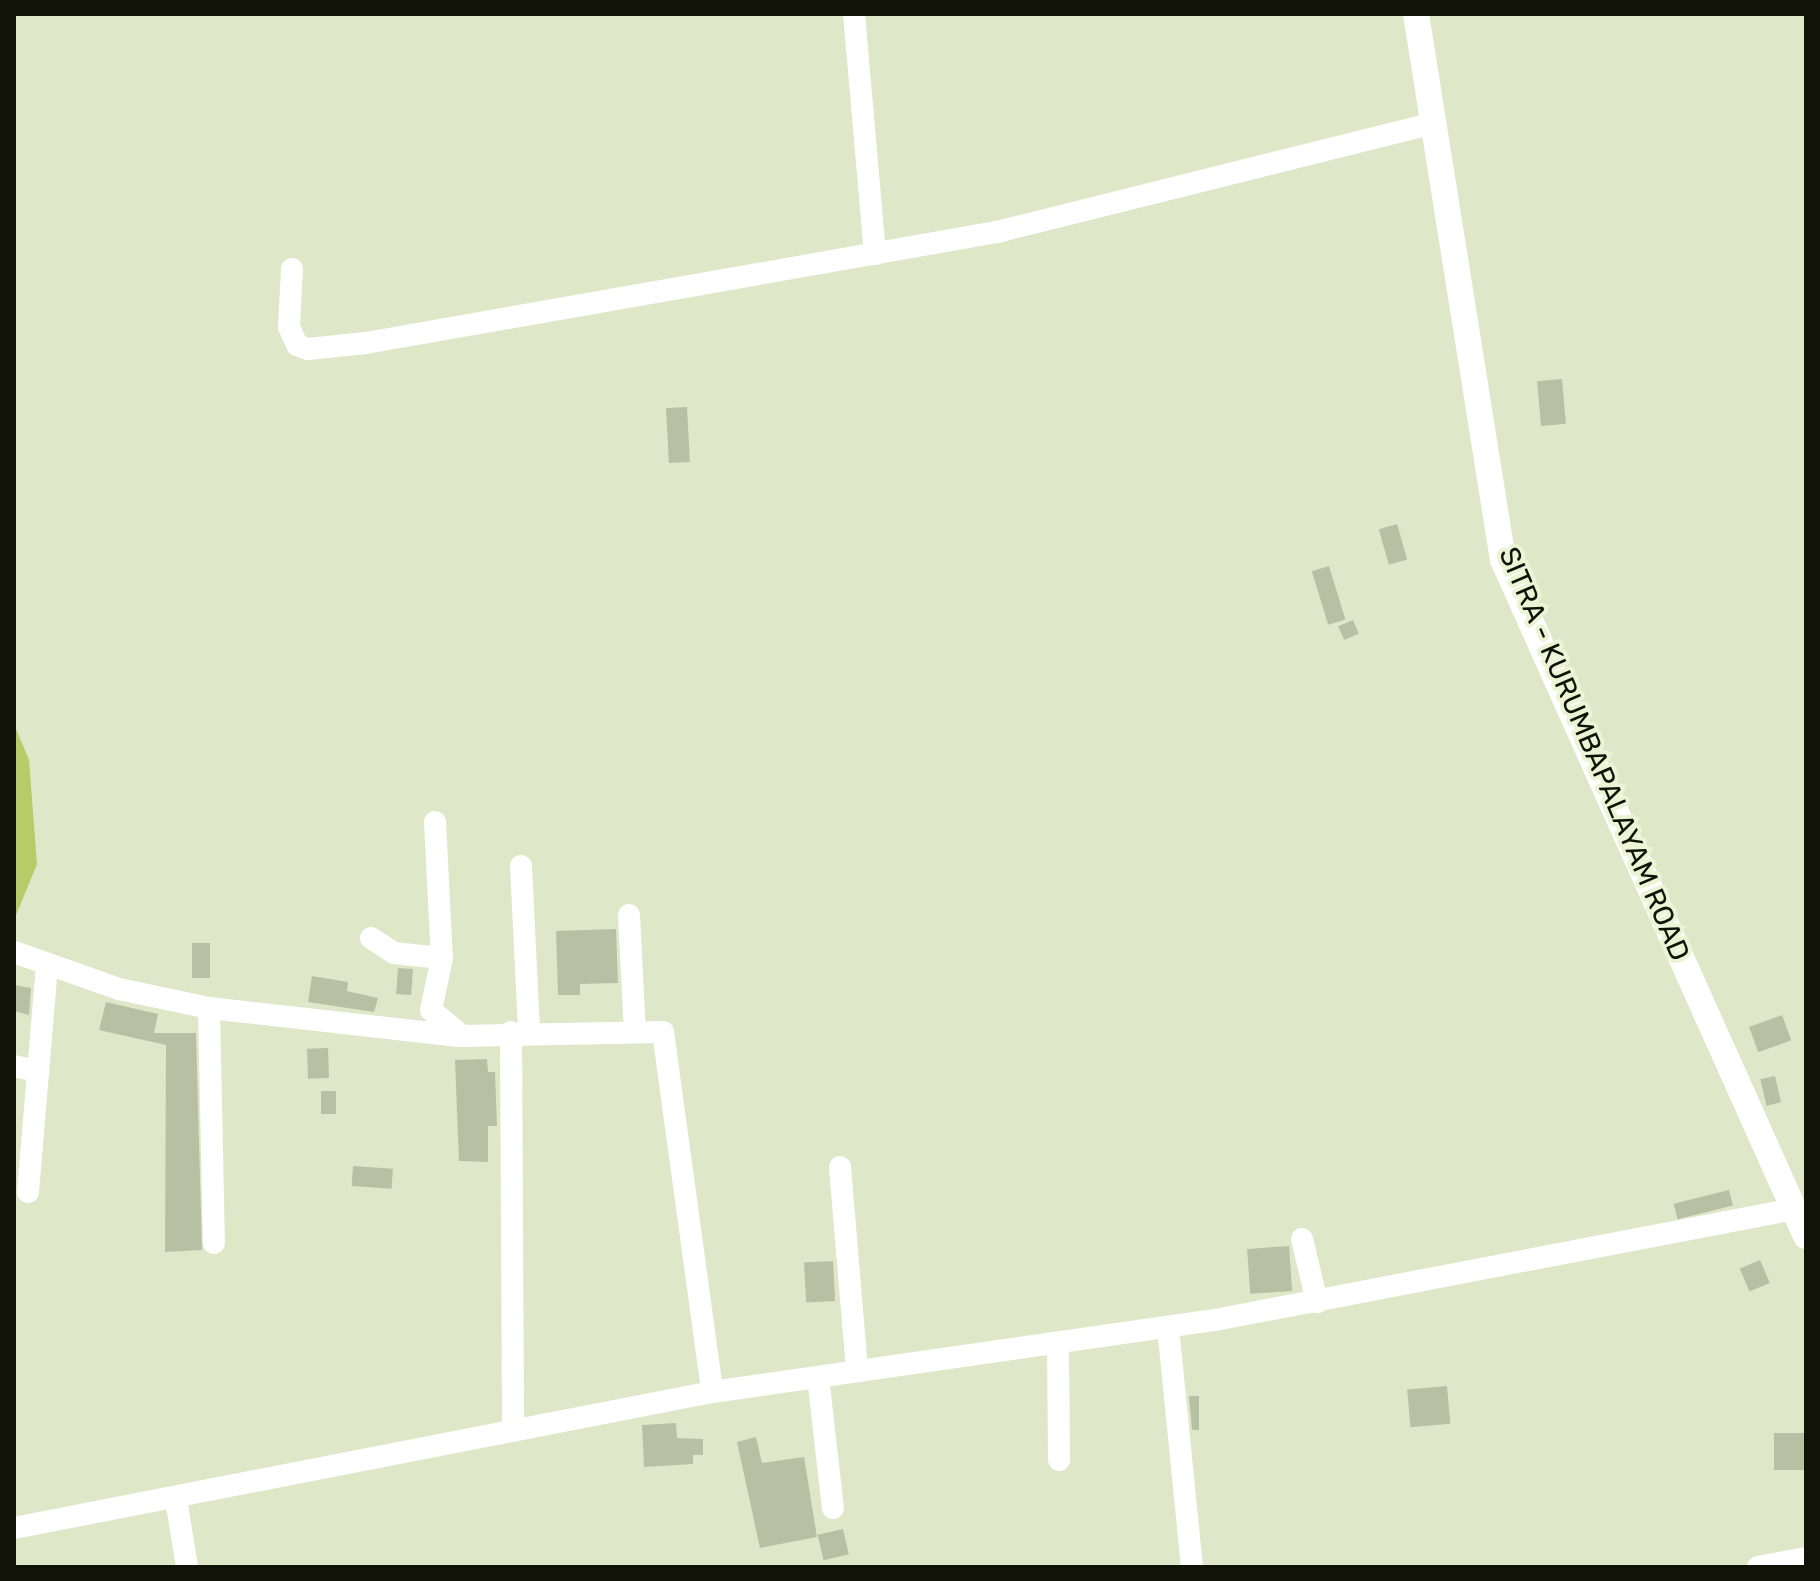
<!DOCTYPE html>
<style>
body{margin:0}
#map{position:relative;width:1820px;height:1581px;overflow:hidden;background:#dfe7c9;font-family:Rubik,sans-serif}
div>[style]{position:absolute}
.water>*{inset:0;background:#b7cb69}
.building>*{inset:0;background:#b8c0a3;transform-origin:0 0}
.minor>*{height:22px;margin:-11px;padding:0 11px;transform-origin:11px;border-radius:11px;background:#fff}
.major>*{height:26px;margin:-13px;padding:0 13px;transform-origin:13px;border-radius:13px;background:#fff}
span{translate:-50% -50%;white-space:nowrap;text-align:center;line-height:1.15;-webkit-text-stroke:8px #ecf4d6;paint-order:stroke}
.street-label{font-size:28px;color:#111309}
.frame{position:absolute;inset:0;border:16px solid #111309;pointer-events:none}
</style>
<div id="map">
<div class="water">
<div style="clip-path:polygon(14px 724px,29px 760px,37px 864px,14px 920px)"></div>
</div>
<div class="building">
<div style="left:1562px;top:379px;width:45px;height:25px;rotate:85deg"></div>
<div style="left:687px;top:407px;width:55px;height:21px;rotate:87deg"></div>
<div style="left:1397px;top:524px;width:37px;height:19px;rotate:74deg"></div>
<div style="left:1329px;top:566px;width:56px;height:18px;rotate:73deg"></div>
<div style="left:1353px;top:620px;width:15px;height:16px;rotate:67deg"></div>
<div style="clip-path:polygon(616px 929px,618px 983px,580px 984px,580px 995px,558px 995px,556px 931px)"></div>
<div style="left:192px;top:943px;width:18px;height:35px"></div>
<div style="left:398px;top:968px;width:15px;height:26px;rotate:4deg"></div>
<div style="clip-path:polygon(312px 976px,348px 982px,347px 991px,378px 998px,374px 1012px,308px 1002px)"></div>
<div style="clip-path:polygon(14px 985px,31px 988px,29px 1015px,14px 1011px)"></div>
<div style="clip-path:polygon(106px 1002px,158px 1014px,154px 1033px,196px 1033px,202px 1250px,165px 1252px,166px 1045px,99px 1030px)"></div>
<div style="left:1782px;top:1015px;width:27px;height:35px;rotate:70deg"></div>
<div style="left:328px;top:1048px;width:30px;height:21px;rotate:88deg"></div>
<div style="clip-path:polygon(487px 1059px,488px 1072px,495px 1072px,497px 1126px,488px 1126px,488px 1162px,459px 1161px,455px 1060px)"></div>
<div style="left:1775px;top:1076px;width:27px;height:15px;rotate:77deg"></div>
<div style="left:321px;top:1091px;width:15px;height:23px"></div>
<div style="left:353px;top:1166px;width:40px;height:20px;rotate:4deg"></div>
<div style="left:1729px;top:1190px;width:16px;height:57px;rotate:76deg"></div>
<div style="left:1289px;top:1246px;width:45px;height:42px;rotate:86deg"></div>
<div style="left:1760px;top:1260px;width:25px;height:22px;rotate:67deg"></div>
<div style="left:833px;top:1261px;width:40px;height:29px;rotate:87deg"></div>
<div style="left:1447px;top:1386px;width:38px;height:40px;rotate:85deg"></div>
<div style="clip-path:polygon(1189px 1396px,1199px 1396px,1199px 1430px,1192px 1430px)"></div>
<div style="clip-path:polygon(676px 1423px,677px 1438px,703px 1439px,703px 1455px,693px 1455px,693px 1464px,644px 1467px,642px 1425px)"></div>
<div style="left:1806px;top:1433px;width:37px;height:32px;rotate:90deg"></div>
<div style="clip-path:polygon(756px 1437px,762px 1463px,804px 1457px,817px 1537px,760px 1548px,737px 1442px)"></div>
<div style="left:843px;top:1529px;width:26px;height:26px;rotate:77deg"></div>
</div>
<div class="minor">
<div style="left:854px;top:14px;width:241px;rotate:85deg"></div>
<div style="left:292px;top:269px;width:58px;rotate:93deg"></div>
<div style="left:289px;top:327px;width:20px;rotate:66deg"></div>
<div style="left:297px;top:345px;width:12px;rotate:20deg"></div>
<div style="left:308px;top:349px;width:58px;rotate:-5.9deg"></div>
<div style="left:366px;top:343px;width:641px;rotate:-9.98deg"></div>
<div style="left:997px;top:232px;width:450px;rotate:-14deg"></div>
<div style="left:435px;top:822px;width:136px;rotate:87.1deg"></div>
<div style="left:442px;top:958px;width:53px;rotate:101.9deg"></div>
<div style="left:431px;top:1010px;width:40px;rotate:40deg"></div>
<div style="left:521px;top:866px;width:166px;rotate:87.2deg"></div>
<div style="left:629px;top:915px;width:117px;rotate:87.1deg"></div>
<div style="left:371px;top:938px;width:27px;rotate:33deg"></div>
<div style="left:394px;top:953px;width:48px;rotate:5.9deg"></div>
<div style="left:14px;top:952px;width:111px;rotate:19.4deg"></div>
<div style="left:119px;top:989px;width:92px;rotate:11.9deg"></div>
<div style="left:209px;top:1008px;width:251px;rotate:6.4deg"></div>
<div style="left:458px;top:1036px;width:205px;rotate:-1.1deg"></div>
<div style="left:663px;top:1032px;width:363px;rotate:82.2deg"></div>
<div style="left:712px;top:1392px;width:508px;rotate:-8.15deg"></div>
<div style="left:1215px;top:1320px;width:590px;rotate:-10.85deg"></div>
<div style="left:209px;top:1008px;width:235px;rotate:88.8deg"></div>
<div style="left:511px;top:1032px;width:396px;rotate:89.7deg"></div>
<div style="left:14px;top:1066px;width:25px;rotate:12deg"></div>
<div style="left:840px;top:1167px;width:205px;rotate:85.2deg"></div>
<div style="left:28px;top:1192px;width:229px;rotate:-85.2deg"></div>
<div style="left:1302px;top:1239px;width:65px;rotate:76.6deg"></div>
<div style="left:1168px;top:1327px;width:241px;rotate:84.3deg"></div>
<div style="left:1058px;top:1343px;width:117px;rotate:89.5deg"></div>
<div style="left:818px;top:1377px;width:132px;rotate:83.5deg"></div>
<div style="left:176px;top:1499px;width:69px;rotate:80.8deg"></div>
<div style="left:14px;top:1528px;width:711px;rotate:-11.03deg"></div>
<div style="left:1758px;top:1567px;width:49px;rotate:-10.6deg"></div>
</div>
<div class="major">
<div style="left:1416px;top:14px;width:553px;rotate:80.95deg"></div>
<div style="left:1503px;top:560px;width:741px;rotate:65.86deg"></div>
</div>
<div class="street-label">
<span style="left:1594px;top:754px;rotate:67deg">SITRA - KURUMBAPALAYAM ROAD</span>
</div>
<div class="frame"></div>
</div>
